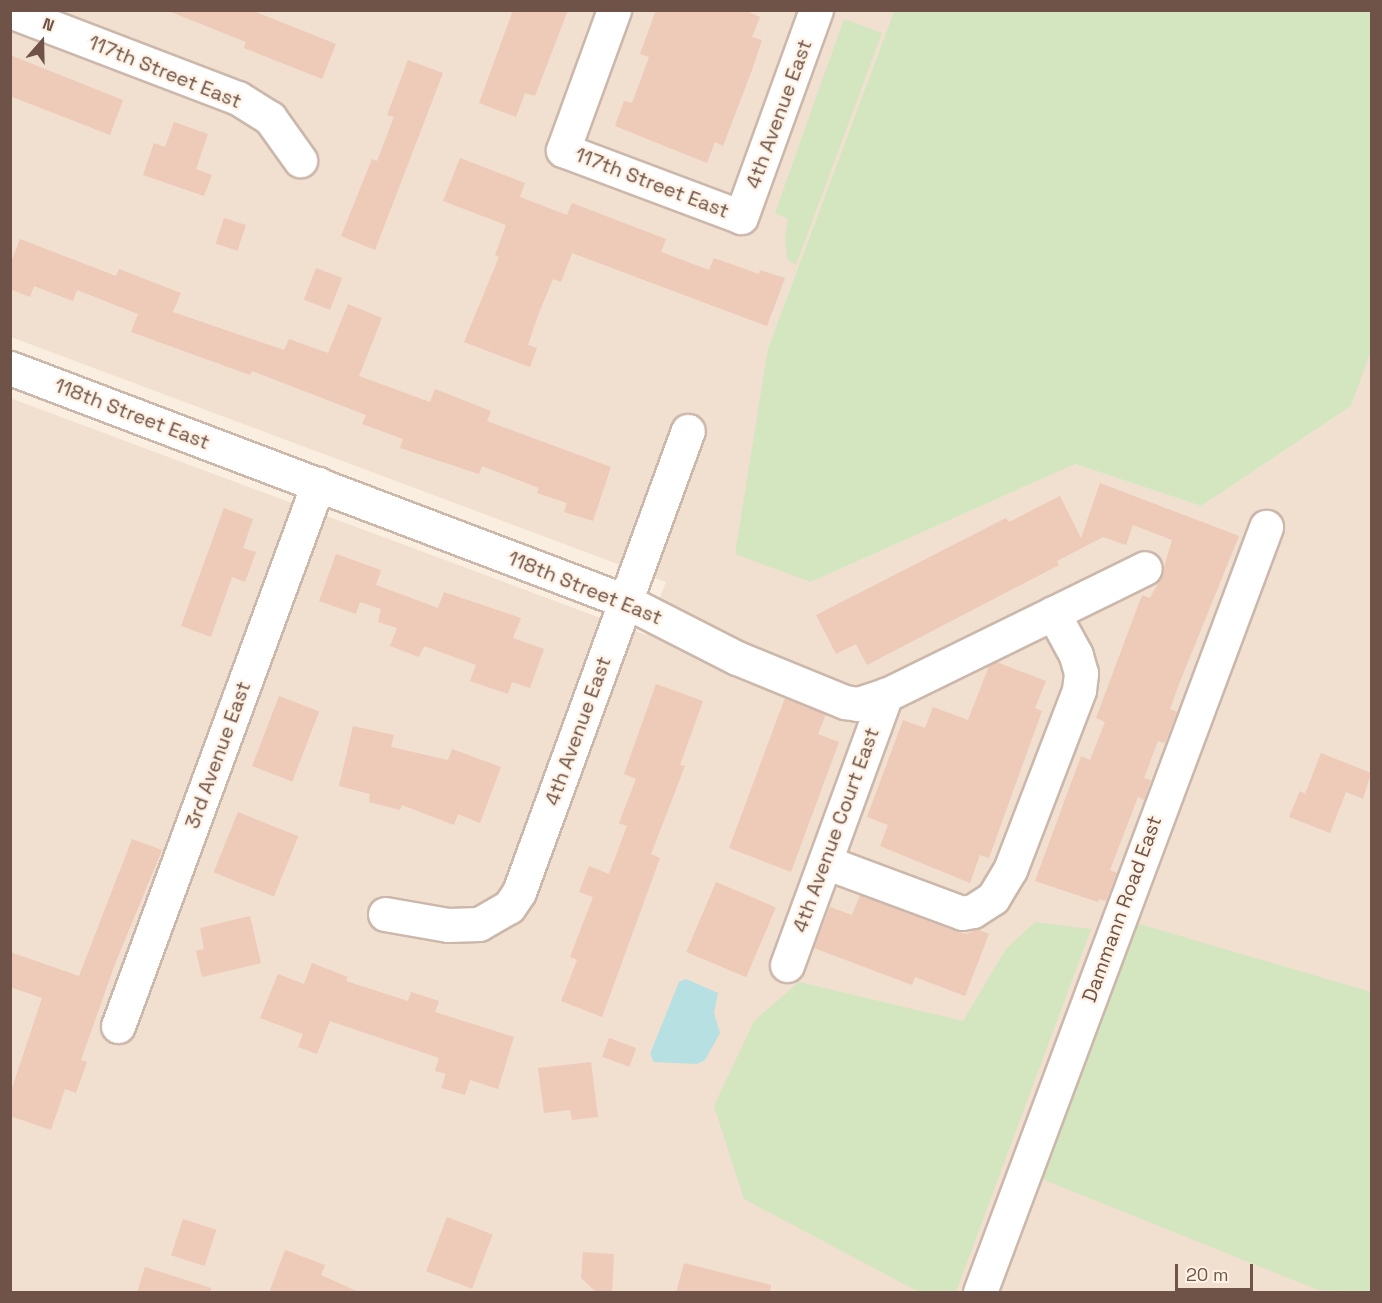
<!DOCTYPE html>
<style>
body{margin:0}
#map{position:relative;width:1382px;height:1303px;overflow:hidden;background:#faeee0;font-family:"Space Grotesk",sans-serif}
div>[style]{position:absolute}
.residential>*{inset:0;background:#f1dfcf}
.green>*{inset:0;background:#d3e6c0}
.water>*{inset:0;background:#b6e0e2}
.building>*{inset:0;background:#eecab9;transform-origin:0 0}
.roads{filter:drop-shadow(2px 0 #ccb7ab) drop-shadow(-2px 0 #ccb7ab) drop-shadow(0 2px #ccb7ab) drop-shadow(0 -2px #ccb7ab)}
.minor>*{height:33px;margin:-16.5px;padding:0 16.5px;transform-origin:16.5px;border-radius:16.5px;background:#fff}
span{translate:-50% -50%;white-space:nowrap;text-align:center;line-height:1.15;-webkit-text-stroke:4.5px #fef2e5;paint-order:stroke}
.street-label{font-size:20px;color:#6f5349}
.frame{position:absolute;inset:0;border:12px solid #6f5349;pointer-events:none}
.north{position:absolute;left:12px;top:12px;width:60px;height:60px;-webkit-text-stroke:4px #fef2e5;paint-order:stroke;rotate:20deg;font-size:16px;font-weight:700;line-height:24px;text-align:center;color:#6f5349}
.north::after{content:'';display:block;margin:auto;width:21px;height:27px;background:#6f5349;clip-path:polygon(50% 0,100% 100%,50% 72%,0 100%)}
.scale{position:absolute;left:1175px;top:1264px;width:78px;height:27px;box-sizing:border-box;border:3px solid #6f5349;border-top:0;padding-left:8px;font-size:18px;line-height:21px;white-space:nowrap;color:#6f5349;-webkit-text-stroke:4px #fef2e5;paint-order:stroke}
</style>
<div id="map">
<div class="residential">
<div style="clip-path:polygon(11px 11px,894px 11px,768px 348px,811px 582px,1075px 464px,1201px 506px,1351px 406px,1371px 348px,1371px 1292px,11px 1292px,10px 398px,646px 635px,666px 582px,11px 337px)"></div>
</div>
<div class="green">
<div style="clip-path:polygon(894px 11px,1371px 11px,1372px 348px,1351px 406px,1201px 506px,1075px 464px,811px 582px,735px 554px,768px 348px)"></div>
<div style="clip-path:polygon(844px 19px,882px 33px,796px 265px,787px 259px,785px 238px,788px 219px,775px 213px)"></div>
<div style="clip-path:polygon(1035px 922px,1091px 929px,956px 1292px,919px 1292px,744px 1199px,714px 1106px,754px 1021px,799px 982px,963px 1021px,1006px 949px)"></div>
<div style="clip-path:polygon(1136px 923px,1371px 992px,1371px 1292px,1318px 1290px,1042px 1179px)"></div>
</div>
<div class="water">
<div style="clip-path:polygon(686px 979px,718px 993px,714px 1013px,720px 1033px,705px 1060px,697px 1064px,654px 1062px,650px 1054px,679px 982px)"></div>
</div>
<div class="building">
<div style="clip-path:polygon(166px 10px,251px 10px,336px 44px,322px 79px,244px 48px,246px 42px)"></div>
<div style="clip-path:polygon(513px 10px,568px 10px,535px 96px,525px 93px,516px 117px,479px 103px)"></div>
<div style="clip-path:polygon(656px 10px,744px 10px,760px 17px,752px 37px,762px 40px,752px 70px,723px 146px,715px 142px,707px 163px,615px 126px,624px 101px,632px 103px,649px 57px,640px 54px)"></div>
<div style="clip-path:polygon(10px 55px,123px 100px,110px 135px,10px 96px)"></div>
<div style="clip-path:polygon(408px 60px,443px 73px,375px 250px,341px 236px,372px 159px,377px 161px,394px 117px,387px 115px)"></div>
<div style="clip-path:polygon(174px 122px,208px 134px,196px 169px,212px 175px,204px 196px,143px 175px,154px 143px,165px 147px)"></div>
<div style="clip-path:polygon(460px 158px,525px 183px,520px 197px,567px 215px,572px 203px,666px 239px,661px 252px,709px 270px,714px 258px,759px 274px,760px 270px,785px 278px,767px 326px,572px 253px,561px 282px,553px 279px,538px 315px,528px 345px,537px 348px,530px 367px,464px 342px,499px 257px,495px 255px,506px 225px,443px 201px)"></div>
<div style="left:224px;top:218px;width:23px;height:27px;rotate:18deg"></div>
<div style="clip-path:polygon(20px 239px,116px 276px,119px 269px,181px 293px,173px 312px,284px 350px,289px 339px,328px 353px,348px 304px,382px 318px,359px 376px,430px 402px,435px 389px,491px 411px,487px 421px,611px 467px,593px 521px,564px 512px,567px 503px,537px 493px,539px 488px,482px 466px,479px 474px,400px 448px,403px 439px,362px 424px,366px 415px,252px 371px,250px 375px,131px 332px,138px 314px,77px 290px,73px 301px,34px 286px,30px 297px,10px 289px,10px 265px)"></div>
<div style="left:316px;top:268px;width:28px;height:34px;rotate:21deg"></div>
<div style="clip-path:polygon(1100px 483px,1239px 536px,1179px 684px,1170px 709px,1177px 712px,1165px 743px,1158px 741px,1144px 778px,1151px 780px,1144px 800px,1138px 797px,1110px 870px,1117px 873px,1106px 901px,1099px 899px,1098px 902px,1035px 881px,1081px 756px,1090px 760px,1105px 722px,1096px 718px,1142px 595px,1150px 598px,1161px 578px,1172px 540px,1133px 525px,1126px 545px,1103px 537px,1057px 561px,1059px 565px,867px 665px,856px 644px,836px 654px,816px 615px,1006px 518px,1009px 522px,1060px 496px,1081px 538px)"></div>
<div style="clip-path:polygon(224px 508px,253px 519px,243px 548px,256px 552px,245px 582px,232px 577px,211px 637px,181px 626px)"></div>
<div style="clip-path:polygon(336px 554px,381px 570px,376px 585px,438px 608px,444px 592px,521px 618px,513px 638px,544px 649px,530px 688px,512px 682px,508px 694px,470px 681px,476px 665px,424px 646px,419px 657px,390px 646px,397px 628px,378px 622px,381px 609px,360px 602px,356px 614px,319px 601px)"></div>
<div style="clip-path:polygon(996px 662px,1046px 681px,1035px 708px,1042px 711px,989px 858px,980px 855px,970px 883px,880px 846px,888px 825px,867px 817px,903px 720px,925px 728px,933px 707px,968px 720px,989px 666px)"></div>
<div style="clip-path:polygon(656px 684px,703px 701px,680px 765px,685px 766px,651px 854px,660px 858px,602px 1017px,561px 1001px,577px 960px,570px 957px,593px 897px,579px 892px,589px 866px,609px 874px,627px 826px,619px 823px,636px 779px,624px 774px)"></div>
<div style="left:279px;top:696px;width:43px;height:75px;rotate:21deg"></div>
<div style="clip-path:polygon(785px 698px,826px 714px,818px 734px,839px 742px,791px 872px,729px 848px)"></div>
<div style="clip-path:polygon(353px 726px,394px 735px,391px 747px,448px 760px,452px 749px,501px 767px,480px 823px,458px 814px,454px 825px,402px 805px,400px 810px,369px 802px,370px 794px,339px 786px)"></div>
<div style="clip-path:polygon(1321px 753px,1371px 773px,1363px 799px,1346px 792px,1330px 833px,1289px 817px,1300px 791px,1305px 794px)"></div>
<div style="left:238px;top:812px;width:65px;height:65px;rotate:22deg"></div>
<div style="clip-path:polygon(132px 839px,162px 850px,115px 964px,81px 1060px,87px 1062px,76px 1093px,65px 1089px,51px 1130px,10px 1116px,10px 1094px,42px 998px,10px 987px,10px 952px,79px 976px)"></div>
<div style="left:716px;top:882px;width:65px;height:76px;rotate:23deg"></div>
<div style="clip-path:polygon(860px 895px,955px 931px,967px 934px,977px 929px,989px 934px,965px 996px,915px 977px,912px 985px,814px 948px,830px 907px,852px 915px)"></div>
<div style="clip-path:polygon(250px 916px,261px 963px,202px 977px,196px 951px,204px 949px,200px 928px)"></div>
<div style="clip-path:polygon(312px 963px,348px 977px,346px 981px,408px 1001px,411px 992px,439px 1001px,435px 1012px,514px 1037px,498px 1089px,470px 1080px,465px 1095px,441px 1088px,446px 1074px,435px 1071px,439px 1058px,330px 1021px,317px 1054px,298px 1047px,303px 1034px,260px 1018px,278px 974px,304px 984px)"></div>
<div style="left:609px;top:1038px;width:29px;height:20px;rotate:20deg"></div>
<div style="clip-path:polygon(591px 1062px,598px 1117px,572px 1120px,570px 1110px,544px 1113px,538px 1068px)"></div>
<div style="left:447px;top:1217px;width:49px;height:58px;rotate:21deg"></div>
<div style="left:183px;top:1219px;width:35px;height:38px;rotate:18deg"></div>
<div style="clip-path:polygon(285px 1250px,325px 1265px,321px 1275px,361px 1293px,269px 1293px)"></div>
<div style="clip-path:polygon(583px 1252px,614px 1254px,612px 1293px,597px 1293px,581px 1278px)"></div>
<div style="clip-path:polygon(684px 1263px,771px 1285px,770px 1293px,676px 1293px)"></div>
<div style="clip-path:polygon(145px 1267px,211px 1288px,210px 1293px,137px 1293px)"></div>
</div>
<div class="roads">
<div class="minor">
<div style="left:614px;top:10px;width:149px;rotate:110deg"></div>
<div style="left:563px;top:150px;width:190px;rotate:20.6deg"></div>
<div style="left:741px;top:217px;width:220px;rotate:-70.1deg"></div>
<div style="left:10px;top:11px;width:244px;rotate:20.9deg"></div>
<div style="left:238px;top:98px;width:38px;rotate:32deg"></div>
<div style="left:270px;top:118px;width:52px;rotate:54.5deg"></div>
<div style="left:10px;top:368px;width:658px;rotate:20.75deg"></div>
<div style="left:625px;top:601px;width:126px;rotate:27deg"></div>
<div style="left:737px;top:658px;width:117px;rotate:22.2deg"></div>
<div style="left:845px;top:702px;width:13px;rotate:9deg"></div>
<div style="left:858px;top:704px;width:29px;rotate:-18deg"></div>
<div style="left:886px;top:695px;width:288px;rotate:-26.1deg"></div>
<div style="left:825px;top:862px;width:146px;rotate:20.4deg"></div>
<div style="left:962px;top:913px;width:11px;rotate:-10deg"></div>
<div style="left:973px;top:911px;width:24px;rotate:-33deg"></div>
<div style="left:993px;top:898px;width:33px;rotate:-59deg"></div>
<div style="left:1010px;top:870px;width:193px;rotate:-69deg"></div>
<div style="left:1079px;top:690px;width:17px;rotate:-83deg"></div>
<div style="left:1081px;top:673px;width:19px;rotate:-106deg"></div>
<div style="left:1076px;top:655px;width:48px;rotate:-118.7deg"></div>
<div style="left:385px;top:914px;width:64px;rotate:9.9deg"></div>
<div style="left:448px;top:925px;width:31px;rotate:-2deg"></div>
<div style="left:479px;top:924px;width:34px;rotate:-30deg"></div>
<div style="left:509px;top:907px;width:18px;rotate:-56deg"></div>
<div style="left:519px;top:892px;width:491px;rotate:-69.9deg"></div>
<div style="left:787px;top:965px;width:288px;rotate:-69.9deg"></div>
<div style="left:118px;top:1026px;width:578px;rotate:-69.75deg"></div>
<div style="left:980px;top:1292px;width:817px;rotate:-69.5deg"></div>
</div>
</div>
<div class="street-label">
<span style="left:165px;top:72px;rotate:22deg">117th Street East</span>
<span style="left:779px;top:114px;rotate:-70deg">4th Avenue East</span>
<span style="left:652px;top:183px;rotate:21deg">117th Street East</span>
<span style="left:132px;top:414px;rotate:21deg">118th Street East</span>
<span style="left:585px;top:588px;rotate:22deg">118th Street East</span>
<span style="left:578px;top:731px;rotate:-70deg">4th Avenue East</span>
<span style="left:218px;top:755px;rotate:-70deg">3rd Avenue East</span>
<span style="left:836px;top:830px;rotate:-70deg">4th Avenue Court East</span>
<span style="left:1122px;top:909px;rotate:-70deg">Dammann Road East</span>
</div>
<div class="frame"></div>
<div class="north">N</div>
<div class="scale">20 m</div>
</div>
